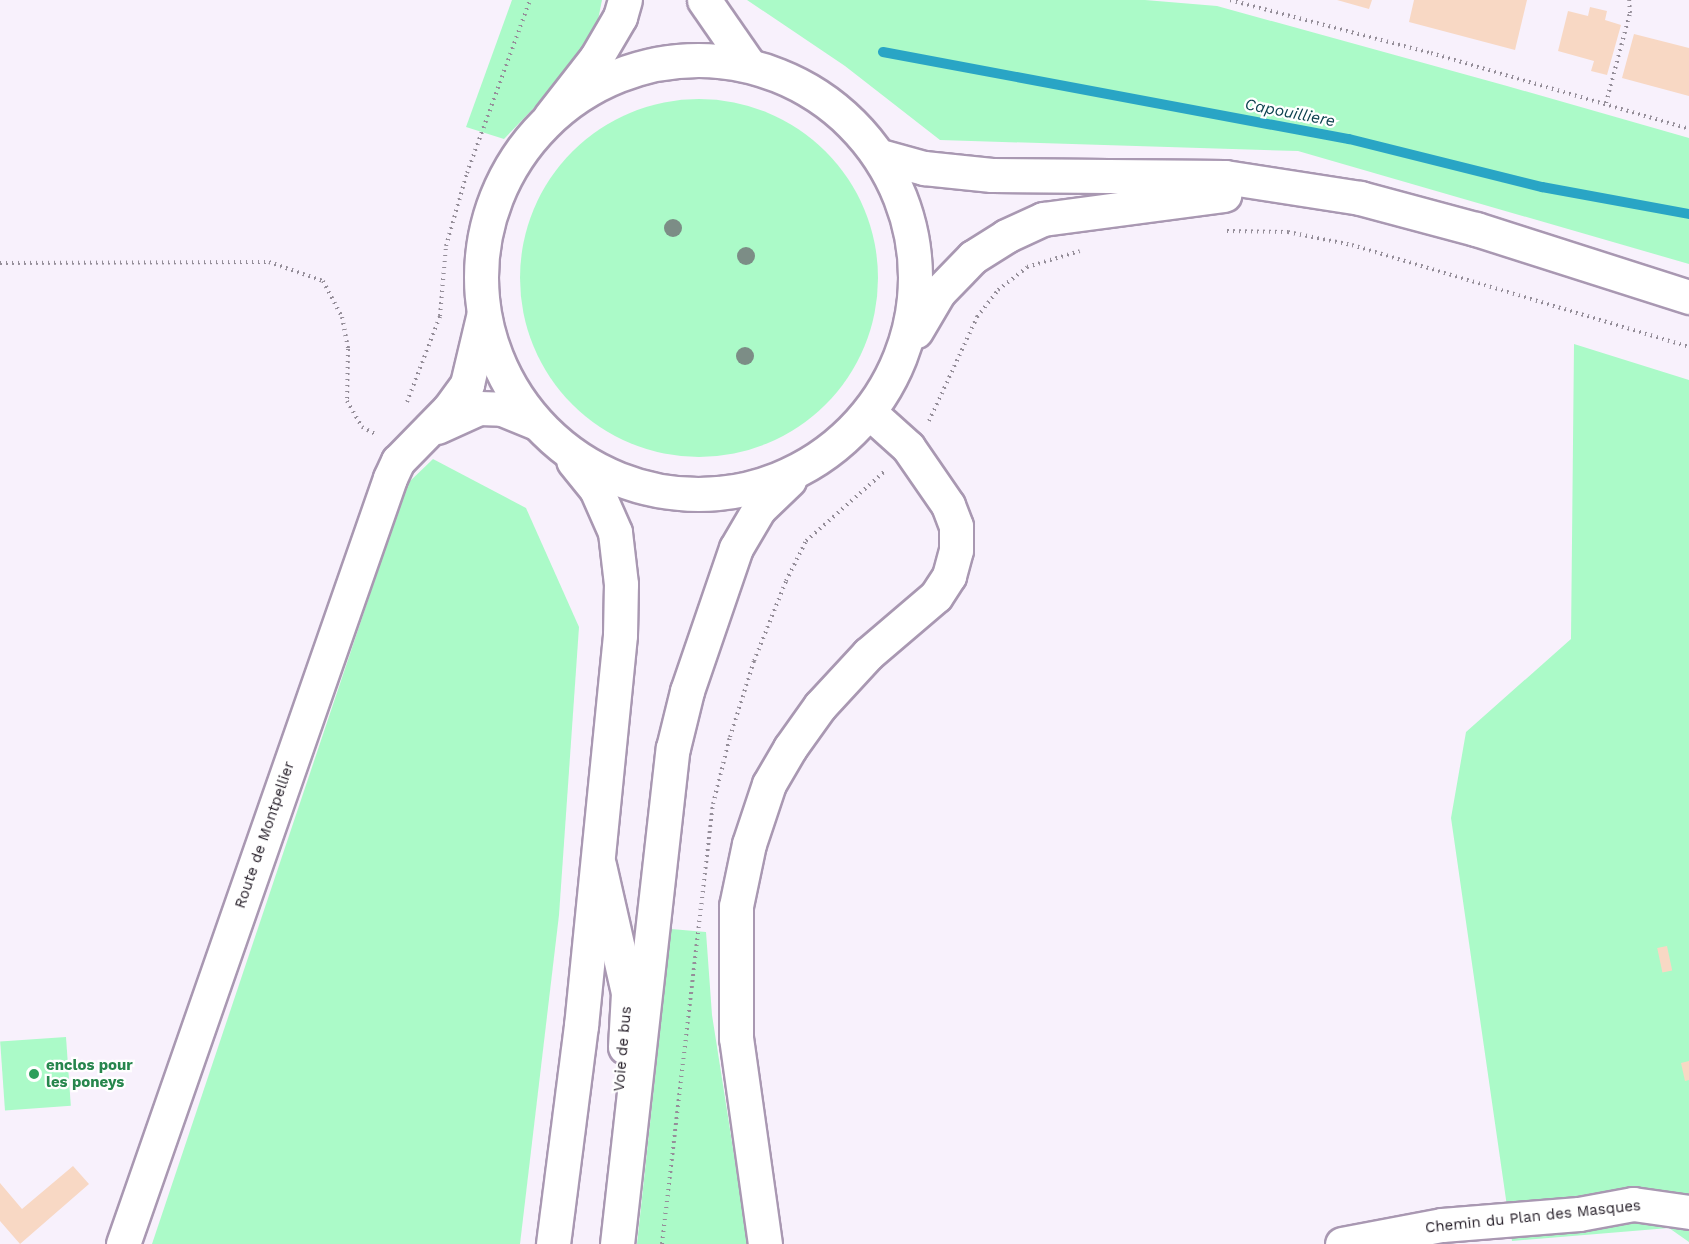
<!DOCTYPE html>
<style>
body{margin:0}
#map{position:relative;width:1689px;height:1244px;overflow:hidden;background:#f8f1fc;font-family:"Work Sans",sans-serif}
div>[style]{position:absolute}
.green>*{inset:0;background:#abfac8;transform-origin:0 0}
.round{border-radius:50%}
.stream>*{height:10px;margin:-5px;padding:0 5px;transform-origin:5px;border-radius:5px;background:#29a5c5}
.building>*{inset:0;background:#f8d8c4;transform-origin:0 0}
.path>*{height:4px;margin-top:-2px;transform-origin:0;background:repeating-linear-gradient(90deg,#958e99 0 1.5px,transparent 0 6px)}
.roads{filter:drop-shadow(2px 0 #a998b2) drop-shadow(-2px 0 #a998b2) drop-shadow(0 2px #a998b2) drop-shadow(0 -2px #a998b2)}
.minor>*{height:33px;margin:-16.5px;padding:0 16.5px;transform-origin:16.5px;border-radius:16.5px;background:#fff}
.major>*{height:33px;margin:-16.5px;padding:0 16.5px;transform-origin:16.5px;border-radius:16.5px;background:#fff}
.major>.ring{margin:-16.5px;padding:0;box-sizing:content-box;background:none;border:33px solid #fff;border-radius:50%}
.trees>*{width:18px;height:18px;margin:-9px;border-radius:50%;background:#7c8d86}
.dots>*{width:16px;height:16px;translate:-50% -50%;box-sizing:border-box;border:3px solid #fff;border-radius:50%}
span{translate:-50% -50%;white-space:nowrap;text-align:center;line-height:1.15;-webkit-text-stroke:4.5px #fff;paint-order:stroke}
.street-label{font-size:15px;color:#241d27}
.leisure-label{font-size:15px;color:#27864d;font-weight:700}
.left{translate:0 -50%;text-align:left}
.water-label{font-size:16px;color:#0e4250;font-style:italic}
</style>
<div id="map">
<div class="green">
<div style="clip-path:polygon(512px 0,602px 0,598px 20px,576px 64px,504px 139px,466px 127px)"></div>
<div style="clip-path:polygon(747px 0,1145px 0,1217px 6px,1507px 86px,1689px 138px,1689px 264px,1298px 151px,940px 140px,845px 66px)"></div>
<div class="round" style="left:520px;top:99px;width:358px;height:358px"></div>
<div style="clip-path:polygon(1574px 344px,1689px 380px,1689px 1242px,1669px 1228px,1512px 1241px,1451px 818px,1466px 732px,1571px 639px)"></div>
<div style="clip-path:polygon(433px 459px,526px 508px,579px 627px,559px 915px,520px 1244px,152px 1244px,407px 484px)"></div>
<div style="clip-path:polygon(671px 929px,706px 932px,712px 1015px,748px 1244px,637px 1244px)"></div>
<div style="left:66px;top:1037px;width:69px;height:66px;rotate:86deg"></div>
</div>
<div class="stream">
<div style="left:883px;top:52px;width:474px;rotate:10.6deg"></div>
<div style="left:1349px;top:139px;width:199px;rotate:14deg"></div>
<div style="left:1542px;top:187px;width:149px;rotate:10.4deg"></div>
</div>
<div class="building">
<div style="clip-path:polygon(1337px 0,1372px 0,1369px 9px)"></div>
<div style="clip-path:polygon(1414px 0,1527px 0,1515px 50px,1409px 22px)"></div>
<div style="clip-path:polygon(1590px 7px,1607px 11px,1605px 20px,1621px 25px,1607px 75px,1591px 71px,1594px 61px,1558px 51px,1568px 11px,1588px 16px)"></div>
<div style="clip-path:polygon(1634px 34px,1689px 48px,1689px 96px,1622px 78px)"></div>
<div style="left:1667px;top:946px;width:25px;height:10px;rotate:78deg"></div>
<div style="clip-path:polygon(1689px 1061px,1689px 1080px,1685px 1081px,1681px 1063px)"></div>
<div style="clip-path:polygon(73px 1166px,89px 1184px,20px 1244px,0 1221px,0 1183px,22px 1209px)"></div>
</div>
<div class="path">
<div style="left:1230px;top:0;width:208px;rotate:14.8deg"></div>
<div style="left:1431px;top:53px;width:269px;rotate:16.4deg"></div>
<div style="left:1606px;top:103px;width:93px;rotate:-75.1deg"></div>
<div style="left:1630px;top:13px;width:13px;rotate:-94deg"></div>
<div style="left:1227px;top:231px;width:61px;rotate:0.9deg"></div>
<div style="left:1288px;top:232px;width:65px;rotate:11.5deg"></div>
<div style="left:1352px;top:245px;width:352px;rotate:16.8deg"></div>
<div style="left:0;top:263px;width:269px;rotate:-0.2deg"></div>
<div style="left:269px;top:262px;width:57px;rotate:19.4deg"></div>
<div style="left:323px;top:281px;width:41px;rotate:62.2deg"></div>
<div style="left:342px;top:317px;width:33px;rotate:79deg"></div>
<div style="left:348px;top:349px;width:52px;rotate:91.1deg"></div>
<div style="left:347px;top:401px;width:30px;rotate:60deg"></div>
<div style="left:362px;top:427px;width:17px;rotate:28deg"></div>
<div style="left:407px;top:402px;width:92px;rotate:-69deg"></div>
<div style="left:440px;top:316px;width:70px;rotate:-85.1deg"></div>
<div style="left:446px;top:246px;width:76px;rotate:-74deg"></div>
<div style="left:467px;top:173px;width:184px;rotate:-70deg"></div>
<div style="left:929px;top:421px;width:115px;rotate:-65.2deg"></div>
<div style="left:977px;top:317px;width:34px;rotate:-52deg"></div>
<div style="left:998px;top:290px;width:37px;rotate:-38deg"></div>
<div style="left:1027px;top:267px;width:55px;rotate:-16.8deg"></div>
<div style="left:662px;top:1244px;width:443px;rotate:-83.4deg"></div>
<div style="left:713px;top:804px;width:69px;rotate:-75.8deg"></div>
<div style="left:730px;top:737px;width:80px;rotate:-72.5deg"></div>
<div style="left:754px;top:661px;width:86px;rotate:-68.2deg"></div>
<div style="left:786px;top:581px;width:45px;rotate:-63.4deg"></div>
<div style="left:806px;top:541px;width:104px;rotate:-41.5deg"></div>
</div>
<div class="roads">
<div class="minor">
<div style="left:704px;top:0;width:79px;rotate:55.3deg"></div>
<div style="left:550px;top:117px;width:75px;rotate:-52.1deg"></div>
<div style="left:596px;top:58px;width:48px;rotate:-59.7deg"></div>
<div style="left:620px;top:17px;width:18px;rotate:-74deg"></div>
<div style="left:437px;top:427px;width:46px;rotate:-24.3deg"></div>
<div style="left:479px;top:408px;width:23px;rotate:2deg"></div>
<div style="left:502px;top:409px;width:37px;rotate:22deg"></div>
<div style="left:599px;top:865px;width:131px;rotate:77.2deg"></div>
<div style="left:628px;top:993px;width:54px;rotate:93.2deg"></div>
<div style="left:123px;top:1244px;width:811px;rotate:-70.78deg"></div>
<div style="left:390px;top:478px;width:19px;rotate:-65deg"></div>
<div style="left:398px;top:461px;width:73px;rotate:-45.6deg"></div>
<div style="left:449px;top:409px;width:31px;rotate:-54deg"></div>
<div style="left:467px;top:384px;width:69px;rotate:-76.6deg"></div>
<div style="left:765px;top:1244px;width:208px;rotate:-98deg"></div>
<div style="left:736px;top:1038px;width:132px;rotate:-90deg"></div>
<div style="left:736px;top:906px;width:63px;rotate:-78.2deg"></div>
<div style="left:749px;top:844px;width:63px;rotate:-71.6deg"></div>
<div style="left:769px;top:784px;width:42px;rotate:-59.7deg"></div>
<div style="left:790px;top:748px;width:52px;rotate:-54.5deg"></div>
<div style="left:820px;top:706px;width:71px;rotate:-47.3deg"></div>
<div style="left:868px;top:654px;width:89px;rotate:-40.5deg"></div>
<div style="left:936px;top:596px;width:24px;rotate:-57deg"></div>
<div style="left:949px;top:576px;width:27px;rotate:-75deg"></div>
<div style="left:956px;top:550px;width:24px;rotate:-90deg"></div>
<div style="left:956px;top:526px;width:22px;rotate:-111deg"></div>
<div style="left:948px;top:505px;width:70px;rotate:-124.6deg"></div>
<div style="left:908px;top:447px;width:52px;rotate:-138.1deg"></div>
<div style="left:1342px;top:1244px;width:102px;rotate:-10.8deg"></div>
<div style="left:1442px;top:1225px;width:137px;rotate:-4.6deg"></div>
<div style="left:1579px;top:1214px;width:55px;rotate:-10.5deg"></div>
<div style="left:1633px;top:1204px;width:57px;rotate:8.1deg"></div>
</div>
<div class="major">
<div class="ring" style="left:481px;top:60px;width:401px;height:401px"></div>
<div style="left:880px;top:156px;width:46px;rotate:15.3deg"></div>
<div style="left:924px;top:168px;width:68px;rotate:5.9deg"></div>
<div style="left:992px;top:175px;width:233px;rotate:0.5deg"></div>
<div style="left:1225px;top:177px;width:137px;rotate:8.8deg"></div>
<div style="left:1360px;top:198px;width:120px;rotate:15deg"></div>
<div style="left:1476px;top:229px;width:224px;rotate:17.7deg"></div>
<div style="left:916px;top:331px;width:45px;rotate:-59.5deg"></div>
<div style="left:939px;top:292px;width:49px;rotate:-45.8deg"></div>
<div style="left:973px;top:257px;width:39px;rotate:-32deg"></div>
<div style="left:1006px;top:236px;width:41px;rotate:-24.7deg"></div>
<div style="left:1043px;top:219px;width:183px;rotate:-7.6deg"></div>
<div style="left:553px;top:1244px;width:220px;rotate:-82.7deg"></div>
<div style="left:581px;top:1026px;width:393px;rotate:-84.3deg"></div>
<div style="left:620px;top:635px;width:51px;rotate:-88.9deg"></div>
<div style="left:621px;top:584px;width:52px;rotate:-96.6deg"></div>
<div style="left:615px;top:532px;width:47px;rotate:-113.8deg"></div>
<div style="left:596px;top:489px;width:36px;rotate:-129deg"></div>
<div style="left:617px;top:1244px;width:499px;rotate:-83.6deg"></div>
<div style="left:673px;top:748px;width:59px;rotate:-76.2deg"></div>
<div style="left:687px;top:691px;width:151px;rotate:-71.1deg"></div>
<div style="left:736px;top:548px;width:45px;rotate:-59.5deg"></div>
<div style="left:759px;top:509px;width:42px;rotate:-44deg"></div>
</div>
</div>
<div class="trees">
<div style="left:673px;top:228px"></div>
<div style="left:746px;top:256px"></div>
<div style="left:745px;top:356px"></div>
</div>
<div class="dots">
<div style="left:34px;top:1074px;background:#2e9e5b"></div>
</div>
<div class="street-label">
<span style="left:265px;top:835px;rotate:-71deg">Route de Montpellier</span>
<span style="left:623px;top:1049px;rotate:-85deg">Voie de bus</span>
<span style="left:1533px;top:1217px;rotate:-6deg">Chemin du Plan des Masques</span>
</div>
<div class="leisure-label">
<span class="left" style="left:46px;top:1074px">enclos pour<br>les poneys</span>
</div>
<div class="water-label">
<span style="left:1290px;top:113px;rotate:11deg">Capouilliere</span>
</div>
</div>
